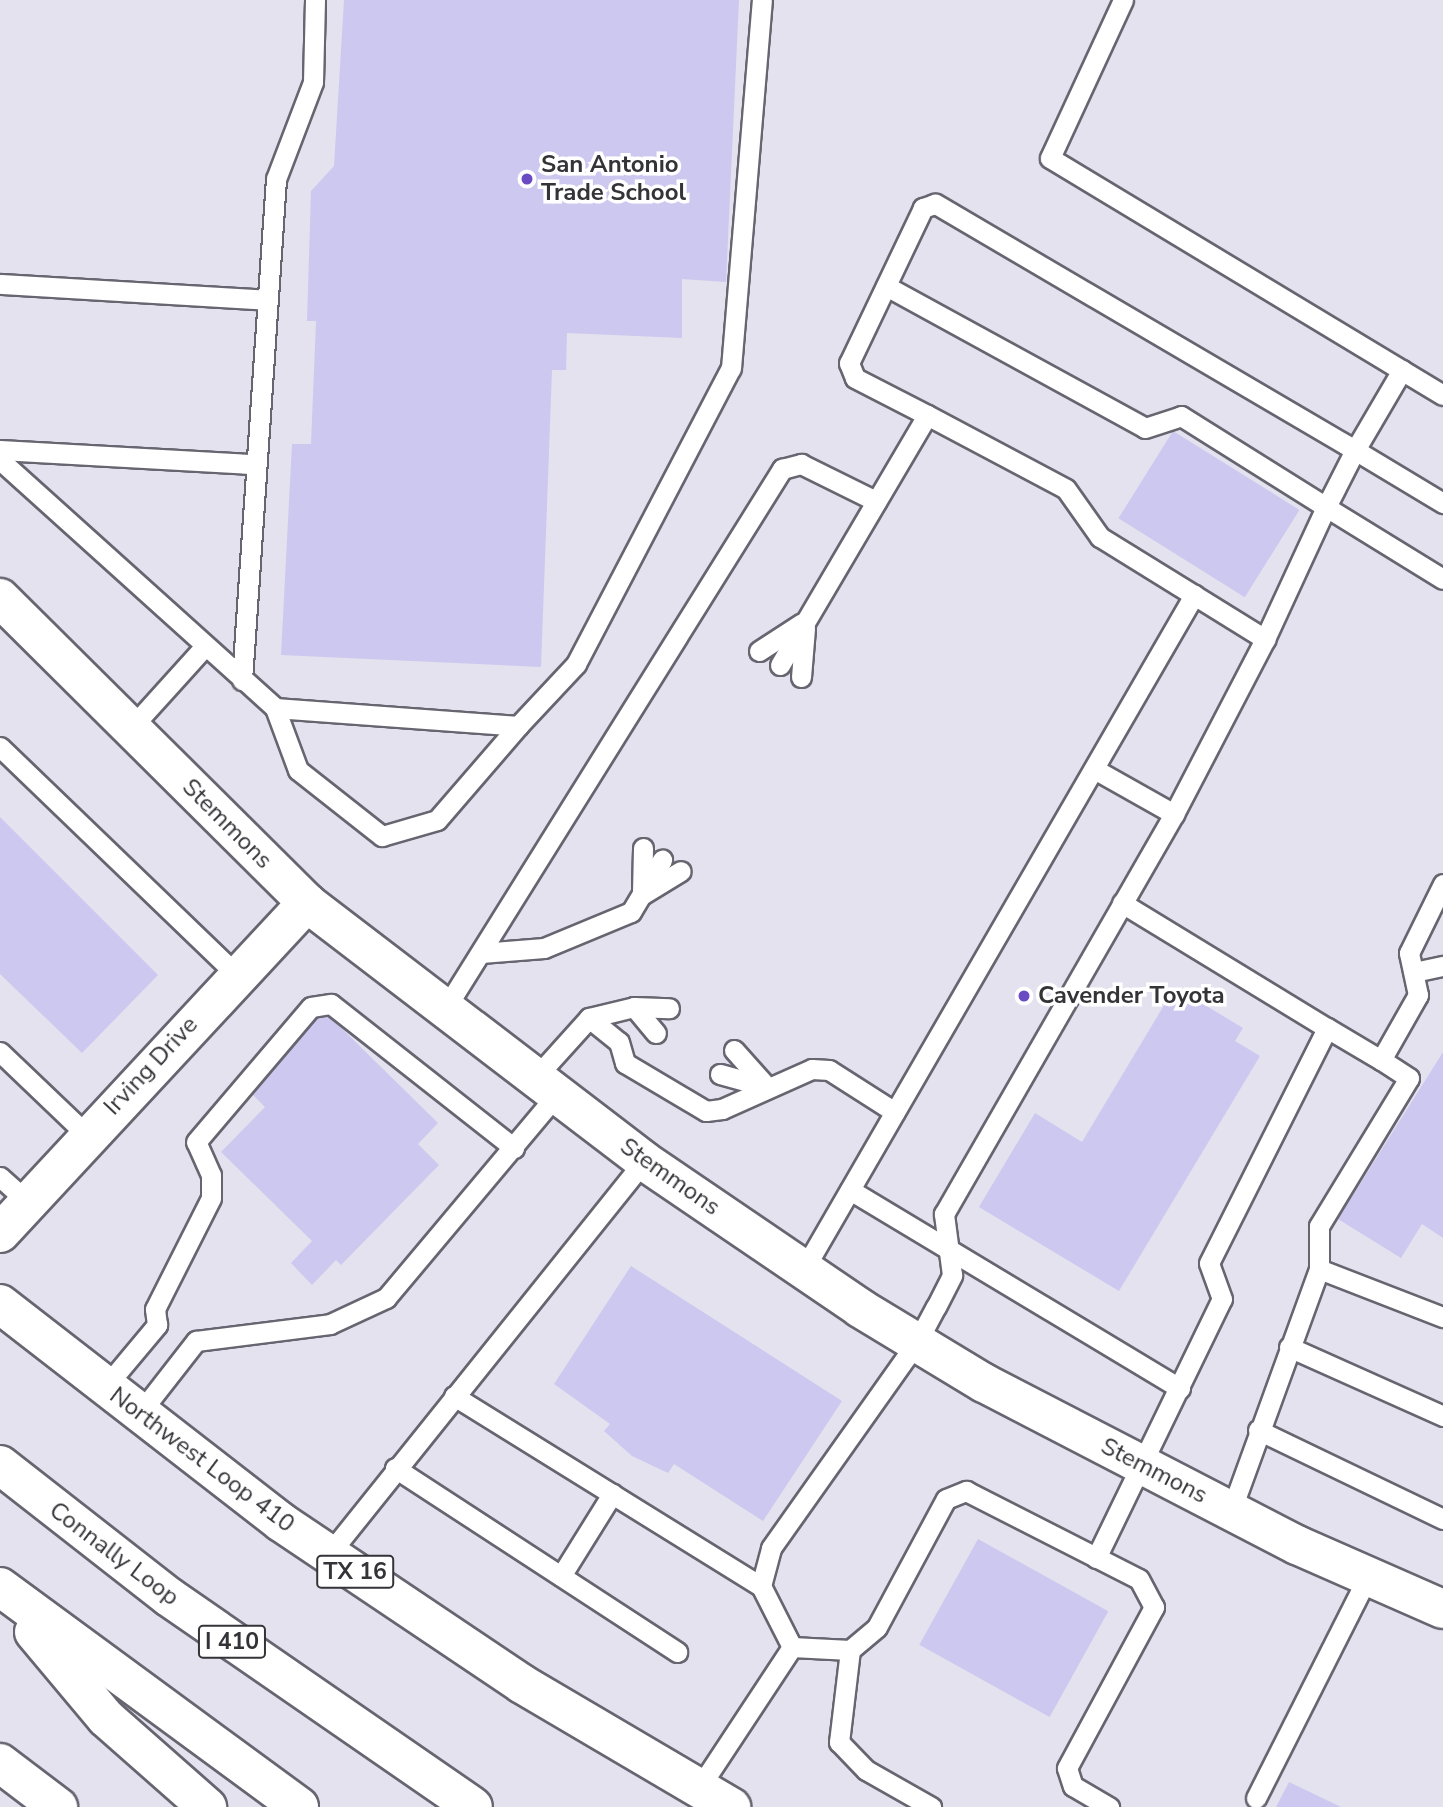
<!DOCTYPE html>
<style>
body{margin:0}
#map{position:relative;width:1443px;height:1807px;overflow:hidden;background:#e3e2ee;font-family:"Nunito Sans",sans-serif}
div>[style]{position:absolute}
.building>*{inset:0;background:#cdc8ef;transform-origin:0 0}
.roads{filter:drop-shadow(2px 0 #666570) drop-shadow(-2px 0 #666570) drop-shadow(0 2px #666570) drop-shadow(0 -2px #666570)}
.service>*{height:19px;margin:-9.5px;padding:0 9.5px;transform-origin:9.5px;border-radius:9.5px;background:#fff}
.minor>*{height:38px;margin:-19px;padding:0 19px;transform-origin:19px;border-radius:19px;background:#fff}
.primary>*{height:38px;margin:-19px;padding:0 19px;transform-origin:19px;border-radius:19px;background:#fff}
.motorway>*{height:38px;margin:-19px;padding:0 19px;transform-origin:19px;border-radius:19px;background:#fff}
.dots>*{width:19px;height:19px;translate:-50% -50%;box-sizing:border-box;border:4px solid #fff;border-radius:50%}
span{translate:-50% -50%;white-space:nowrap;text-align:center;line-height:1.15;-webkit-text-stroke:7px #fff;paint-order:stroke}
.shield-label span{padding:2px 5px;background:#fff;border:2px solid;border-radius:5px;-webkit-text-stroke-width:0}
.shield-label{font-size:23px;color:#343338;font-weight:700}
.poi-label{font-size:24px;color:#343338;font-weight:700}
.left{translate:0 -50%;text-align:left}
.street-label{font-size:24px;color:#343338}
</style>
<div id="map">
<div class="building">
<div style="clip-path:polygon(344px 0,739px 0,726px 282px,682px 279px,682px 338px,567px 333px,566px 370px,552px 370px,541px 667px,281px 655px,292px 444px,311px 444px,316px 321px,307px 321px,311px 191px,334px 166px)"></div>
<div style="left:1173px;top:431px;width:149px;height:103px;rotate:32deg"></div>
<div style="clip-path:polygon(0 817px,158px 975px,82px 1053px,0 974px)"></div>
<div style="clip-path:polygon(1175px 987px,1243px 1028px,1235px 1041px,1260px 1056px,1119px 1291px,979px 1207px,1035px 1113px,1082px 1142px)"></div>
<div style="clip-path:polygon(324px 1011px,438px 1123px,418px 1144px,439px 1165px,341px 1265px,336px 1260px,312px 1285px,291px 1263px,312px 1241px,221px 1152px,265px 1107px,248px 1090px)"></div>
<div style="clip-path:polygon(1443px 1052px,1443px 1238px,1422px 1224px,1401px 1258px,1338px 1219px)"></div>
<div style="clip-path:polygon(631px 1266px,842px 1401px,763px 1521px,674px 1464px,668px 1473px,632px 1456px,604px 1431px,610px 1424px,554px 1384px)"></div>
<div style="left:978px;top:1539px;width:149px;height:121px;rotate:29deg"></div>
<div style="clip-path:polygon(1289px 1782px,1341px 1807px,1276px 1807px)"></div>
</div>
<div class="roads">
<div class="service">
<div style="left:1123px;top:0;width:174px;rotate:114.8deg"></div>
<div style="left:1050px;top:158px;width:459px;rotate:31.1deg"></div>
<div style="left:0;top:284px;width:266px;rotate:3.4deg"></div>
<div style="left:886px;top:286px;width:295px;rotate:28.7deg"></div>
<div style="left:1145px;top:428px;width:38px;rotate:-18deg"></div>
<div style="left:1181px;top:416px;width:171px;rotate:32.1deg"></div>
<div style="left:1326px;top:507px;width:64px;rotate:-63deg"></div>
<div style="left:1355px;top:450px;width:487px;rotate:-149.6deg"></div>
<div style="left:935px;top:204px;width:13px;rotate:162deg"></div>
<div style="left:923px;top:208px;width:172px;rotate:115.5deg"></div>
<div style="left:849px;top:363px;width:16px;rotate:68deg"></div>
<div style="left:855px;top:378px;width:81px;rotate:27.2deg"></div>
<div style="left:1402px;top:370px;width:93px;rotate:120.4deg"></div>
<div style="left:1355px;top:450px;width:103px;rotate:31.1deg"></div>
<div style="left:0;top:450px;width:254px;rotate:3.2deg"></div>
<div style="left:0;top:460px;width:370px;rotate:42deg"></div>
<div style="left:275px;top:708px;width:244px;rotate:4.2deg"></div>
<div style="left:518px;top:726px;width:85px;rotate:-46.9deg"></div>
<div style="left:576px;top:664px;width:334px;rotate:-62.4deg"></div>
<div style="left:731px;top:368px;width:369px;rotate:-85.2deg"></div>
<div style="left:759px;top:651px;width:51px;rotate:-33.1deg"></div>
<div style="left:780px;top:665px;width:290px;rotate:-59.5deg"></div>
<div style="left:927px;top:415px;width:157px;rotate:28deg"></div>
<div style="left:1066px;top:489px;width:59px;rotate:54.7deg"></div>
<div style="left:1100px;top:537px;width:110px;rotate:31.7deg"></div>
<div style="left:801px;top:677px;width:49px;rotate:-85.3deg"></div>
<div style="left:242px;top:680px;width:502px;rotate:-86.12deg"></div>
<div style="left:276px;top:179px;width:104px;rotate:-69.1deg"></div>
<div style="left:313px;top:82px;width:82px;rotate:-88.6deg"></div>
<div style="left:275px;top:708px;width:66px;rotate:69.6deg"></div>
<div style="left:298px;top:770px;width:107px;rotate:38.2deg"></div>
<div style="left:382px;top:836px;width:57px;rotate:-16.2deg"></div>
<div style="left:437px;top:820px;width:124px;rotate:-49.2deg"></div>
<div style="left:131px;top:728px;width:110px;rotate:-47.9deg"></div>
<div style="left:0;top:747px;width:329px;rotate:43.9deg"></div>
<div style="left:1094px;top:769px;width:92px;rotate:29.4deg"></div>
<div style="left:642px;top:893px;width:45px;rotate:-88.7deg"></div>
<div style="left:643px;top:894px;width:44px;rotate:-31.2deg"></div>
<div style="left:1122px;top:903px;width:240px;rotate:31.4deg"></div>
<div style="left:481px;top:953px;width:63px;rotate:-4.5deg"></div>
<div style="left:544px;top:948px;width:94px;rotate:-22.5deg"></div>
<div style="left:631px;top:912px;width:61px;rotate:-59.2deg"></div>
<div style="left:1414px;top:972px;width:30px;rotate:-12deg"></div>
<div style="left:634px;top:1007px;width:34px;rotate:50deg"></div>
<div style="left:445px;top:1009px;width:637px;rotate:-58.03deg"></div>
<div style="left:782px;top:469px;width:20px;rotate:-15deg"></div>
<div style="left:801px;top:464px;width:84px;rotate:26.3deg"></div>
<div style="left:589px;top:1018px;width:38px;rotate:39deg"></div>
<div style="left:619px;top:1042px;width:22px;rotate:74deg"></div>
<div style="left:625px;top:1063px;width:94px;rotate:30.7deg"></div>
<div style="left:706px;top:1111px;width:16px;rotate:-7deg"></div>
<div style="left:722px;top:1109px;width:98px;rotate:-24deg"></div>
<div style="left:812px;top:1069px;width:17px;rotate:3deg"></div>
<div style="left:829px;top:1070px;width:78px;rotate:32.5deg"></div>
<div style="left:734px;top:1050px;width:50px;rotate:48.3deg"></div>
<div style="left:0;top:1052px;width:120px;rotate:43.7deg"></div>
<div style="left:720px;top:1074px;width:49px;rotate:15.5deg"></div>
<div style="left:535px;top:1078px;width:81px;rotate:-48deg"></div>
<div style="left:589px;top:1018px;width:46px;rotate:-13.7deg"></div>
<div style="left:634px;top:1007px;width:35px;rotate:2deg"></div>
<div style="left:0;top:1177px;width:36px;rotate:42deg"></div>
<div style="left:850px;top:1190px;width:385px;rotate:31deg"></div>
<div style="left:804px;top:1269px;width:779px;rotate:-59.94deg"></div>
<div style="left:1194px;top:595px;width:84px;rotate:31.8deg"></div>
<div style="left:1319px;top:1269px;width:43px;rotate:-90deg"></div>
<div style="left:1319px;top:1226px;width:173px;rotate:-58.7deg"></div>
<div style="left:1409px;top:1078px;width:33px;rotate:-147deg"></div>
<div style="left:1289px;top:1347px;width:169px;rotate:24.1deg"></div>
<div style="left:106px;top:1386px;width:80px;rotate:-50.1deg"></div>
<div style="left:157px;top:1325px;width:16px;rotate:-97deg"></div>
<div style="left:155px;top:1309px;width:124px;rotate:-63.2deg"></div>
<div style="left:211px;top:1198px;width:23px;rotate:-90deg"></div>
<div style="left:211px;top:1175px;width:36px;rotate:-114deg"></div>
<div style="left:196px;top:1142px;width:177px;rotate:-49.6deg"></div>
<div style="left:311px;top:1007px;width:20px;rotate:-9deg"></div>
<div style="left:331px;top:1004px;width:233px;rotate:38.2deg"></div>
<div style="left:454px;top:1396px;width:361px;rotate:31.8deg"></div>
<div style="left:139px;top:1414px;width:93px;rotate:-52deg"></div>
<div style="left:196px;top:1341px;width:135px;rotate:-7.2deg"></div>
<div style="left:330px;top:1324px;width:62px;rotate:-24.9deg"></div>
<div style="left:386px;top:1298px;width:266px;rotate:-50deg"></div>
<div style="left:1258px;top:1430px;width:205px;rotate:25.7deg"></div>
<div style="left:395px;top:1468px;width:337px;rotate:33.1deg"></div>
<div style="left:1231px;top:1511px;width:258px;rotate:-70deg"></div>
<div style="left:1319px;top:1269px;width:133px;rotate:21.2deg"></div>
<div style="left:329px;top:1554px;width:504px;rotate:-51.29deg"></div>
<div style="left:1096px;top:1558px;width:288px;rotate:-64.1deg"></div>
<div style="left:1222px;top:1299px;width:38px;rotate:-110deg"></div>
<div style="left:1209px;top:1263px;width:263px;rotate:-63.3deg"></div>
<div style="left:1327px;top:1028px;width:63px;rotate:30.7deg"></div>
<div style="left:1381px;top:1060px;width:75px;rotate:-60.4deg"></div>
<div style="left:1418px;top:995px;width:43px;rotate:-102.1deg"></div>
<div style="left:1409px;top:953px;width:77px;rotate:-63.8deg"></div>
<div style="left:561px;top:1576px;width:97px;rotate:-58.1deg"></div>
<div style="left:792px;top:1647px;width:68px;rotate:-116.9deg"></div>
<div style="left:761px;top:1586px;width:39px;rotate:-75deg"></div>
<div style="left:771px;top:1548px;width:252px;rotate:-54.7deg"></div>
<div style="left:917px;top:1342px;width:40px;rotate:-62deg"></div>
<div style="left:936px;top:1307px;width:36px;rotate:-63deg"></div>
<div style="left:952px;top:1275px;width:62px;rotate:-97.5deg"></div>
<div style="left:944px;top:1214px;width:461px;rotate:-60.1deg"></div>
<div style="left:1174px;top:814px;width:197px;rotate:-62.5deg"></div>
<div style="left:1265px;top:639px;width:145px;rotate:-65.2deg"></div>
<div style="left:1326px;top:507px;width:137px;rotate:31.6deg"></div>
<div style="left:850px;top:1650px;width:93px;rotate:96.8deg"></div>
<div style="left:839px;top:1742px;width:39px;rotate:46deg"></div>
<div style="left:866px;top:1770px;width:75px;rotate:29.6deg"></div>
<div style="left:699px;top:1788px;width:169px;rotate:-56.6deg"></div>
<div style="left:792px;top:1647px;width:58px;rotate:3deg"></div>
<div style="left:850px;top:1650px;width:35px;rotate:-40deg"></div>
<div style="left:877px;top:1627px;width:145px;rotate:-61.7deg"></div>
<div style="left:946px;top:1499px;width:22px;rotate:-22deg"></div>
<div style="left:966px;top:1491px;width:194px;rotate:27deg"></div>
<div style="left:1139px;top:1579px;width:32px;rotate:62deg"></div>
<div style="left:1154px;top:1607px;width:183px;rotate:118.4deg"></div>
<div style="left:1067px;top:1768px;width:19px;rotate:72deg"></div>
<div style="left:1073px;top:1786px;width:42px;rotate:30.3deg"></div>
<div style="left:1256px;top:1798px;width:249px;rotate:-63.2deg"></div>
</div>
<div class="minor">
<div style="left:0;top:598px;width:433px;rotate:44.8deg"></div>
<div style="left:307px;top:903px;width:424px;rotate:37.4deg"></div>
<div style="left:644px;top:1161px;width:261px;rotate:34.2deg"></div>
<div style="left:860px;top:1308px;width:145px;rotate:31.2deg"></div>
<div style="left:984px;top:1383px;width:352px;rotate:27.4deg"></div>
<div style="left:1297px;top:1545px;width:159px;rotate:23.7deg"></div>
<div style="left:0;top:1233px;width:451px;rotate:-47.1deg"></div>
</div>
<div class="primary">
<div style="left:0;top:1304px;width:356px;rotate:37.8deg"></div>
<div style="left:281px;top:1522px;width:290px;rotate:33.9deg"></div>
<div style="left:522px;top:1684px;width:243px;rotate:30.5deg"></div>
<div style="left:0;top:1763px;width:73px;rotate:37.2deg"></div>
</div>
<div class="motorway">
<div style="left:0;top:1465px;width:214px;rotate:38deg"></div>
<div style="left:169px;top:1597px;width:369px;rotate:34.6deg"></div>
<div style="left:0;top:1587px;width:371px;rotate:36.3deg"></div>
<div style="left:34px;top:1632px;width:112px;rotate:50.1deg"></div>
<div style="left:106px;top:1718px;width:135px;rotate:41.4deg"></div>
</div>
</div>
<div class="dots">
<div style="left:527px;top:179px;background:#6b4bc4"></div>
<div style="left:1024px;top:996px;background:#6b4bc4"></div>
</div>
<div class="shield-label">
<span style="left:355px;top:1572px">TX 16</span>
<span style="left:232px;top:1642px">I 410</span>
</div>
<div class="poi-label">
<span class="left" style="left:541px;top:179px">San Antonio<br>Trade School</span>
<span class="left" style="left:1038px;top:996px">Cavender Toyota</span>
</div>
<div class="street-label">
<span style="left:227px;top:824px;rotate:45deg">Stemmons</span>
<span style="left:151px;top:1066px;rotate:-47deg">Irving Drive</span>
<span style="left:670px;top:1177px;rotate:35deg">Stemmons</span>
<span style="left:202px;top:1460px;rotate:37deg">Northwest Loop 410</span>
<span style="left:1154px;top:1471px;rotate:27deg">Stemmons</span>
<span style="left:114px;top:1554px;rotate:37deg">Connally Loop</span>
</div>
</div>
